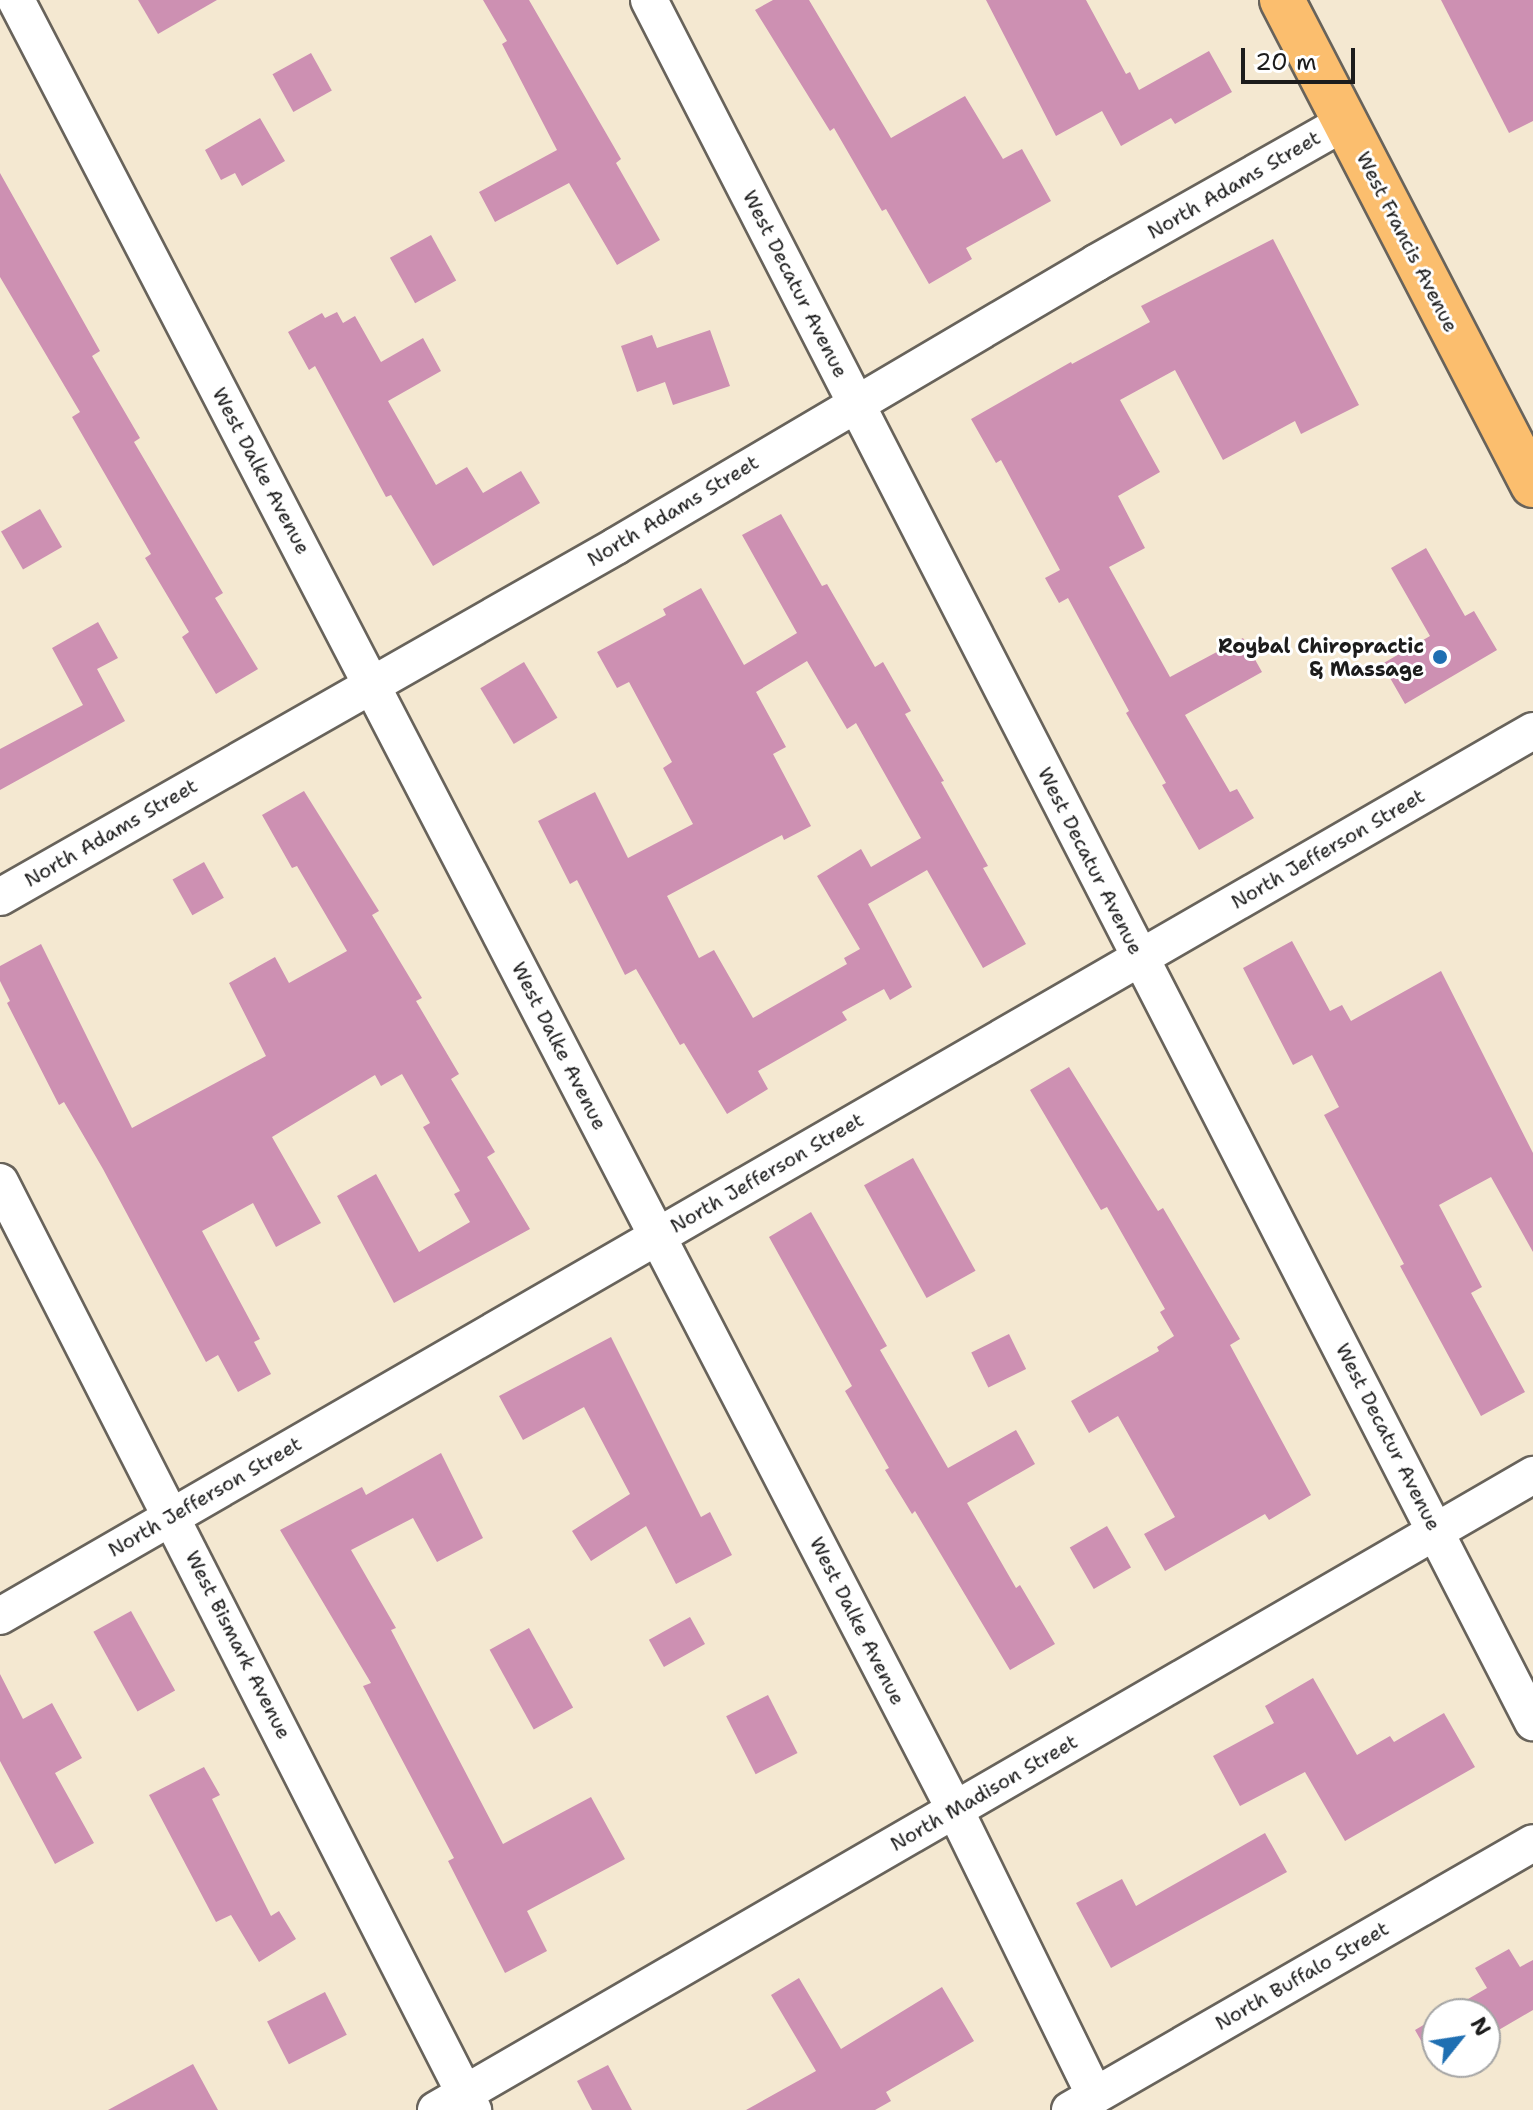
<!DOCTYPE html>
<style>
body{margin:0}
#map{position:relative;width:1533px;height:2110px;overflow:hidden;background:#f4e8d1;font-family:"Shantell Sans",sans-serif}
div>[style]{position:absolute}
.building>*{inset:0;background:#cd90b2;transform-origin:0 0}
.roads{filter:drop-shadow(2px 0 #68635b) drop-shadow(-2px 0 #68635b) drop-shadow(0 2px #68635b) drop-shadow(0 -2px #68635b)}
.street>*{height:36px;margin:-18px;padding:0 18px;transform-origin:18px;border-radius:18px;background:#fff}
.primary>*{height:44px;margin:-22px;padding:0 22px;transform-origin:22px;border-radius:22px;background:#fbbe6e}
.dots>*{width:22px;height:22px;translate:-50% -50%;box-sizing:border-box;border:4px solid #fff;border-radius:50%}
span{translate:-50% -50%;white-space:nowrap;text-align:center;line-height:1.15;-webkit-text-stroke:6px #fff;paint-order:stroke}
.street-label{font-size:20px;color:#1c1c1c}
.poi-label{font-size:20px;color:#1c1c1c;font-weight:700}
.right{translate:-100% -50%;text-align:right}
.north{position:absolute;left:1421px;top:1998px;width:80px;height:80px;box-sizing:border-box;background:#fff;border:2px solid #a4a4a4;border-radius:50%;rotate:60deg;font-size:22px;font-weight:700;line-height:32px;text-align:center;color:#1c1c1c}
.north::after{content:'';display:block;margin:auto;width:28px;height:36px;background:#1f6fb2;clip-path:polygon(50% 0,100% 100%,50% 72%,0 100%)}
.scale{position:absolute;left:1241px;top:48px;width:114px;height:36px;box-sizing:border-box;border:4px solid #1c1c1c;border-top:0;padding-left:10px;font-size:24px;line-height:28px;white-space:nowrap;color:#1c1c1c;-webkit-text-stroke:6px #fff;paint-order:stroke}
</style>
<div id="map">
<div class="building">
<div style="clip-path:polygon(138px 0,217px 0,158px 34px)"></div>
<div style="clip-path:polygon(483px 0,529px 0,621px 159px,616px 163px,660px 240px,617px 265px,569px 183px,495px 222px,479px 192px,557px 150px,502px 44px,507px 41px)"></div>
<div style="clip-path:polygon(773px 0,809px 0,891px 138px,965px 96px,1003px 159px,1022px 149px,1051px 201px,966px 248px,972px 259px,929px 284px,886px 209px,882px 211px,834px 128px,830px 131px,755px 10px)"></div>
<div style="clip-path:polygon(986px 0,1086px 0,1126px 74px,1130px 72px,1139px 90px,1209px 51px,1232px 92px,1175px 124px,1171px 118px,1121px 146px,1102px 111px,1056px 136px)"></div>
<div style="clip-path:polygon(1441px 0,1533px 0,1533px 121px,1509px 133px)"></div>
<div style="left:311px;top:53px;width:43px;height:44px;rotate:61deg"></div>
<div style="clip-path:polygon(260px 118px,285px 161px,242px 186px,235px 173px,221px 180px,205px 150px)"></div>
<div style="clip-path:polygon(0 173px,100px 351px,92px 356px,140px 438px,134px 442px,223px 593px,215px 598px,258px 669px,216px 694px,182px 637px,189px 632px,145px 558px,151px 554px,72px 417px,80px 412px,0 277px)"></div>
<div style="left:431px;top:235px;width:52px;height:47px;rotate:61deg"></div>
<div style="clip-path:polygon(1273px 239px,1359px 405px,1301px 434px,1295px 421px,1223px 460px,1175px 370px,1120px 400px,1160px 472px,1118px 496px,1145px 548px,1109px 567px,1170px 677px,1243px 638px,1262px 672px,1185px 715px,1230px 792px,1237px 789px,1254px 818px,1199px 850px,1162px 785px,1166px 783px,1126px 713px,1129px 711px,1068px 598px,1059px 603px,1045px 578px,1060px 570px,1001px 460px,996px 463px,971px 419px,1071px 362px,1072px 364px,1150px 322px,1141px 306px)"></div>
<div style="clip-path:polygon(337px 312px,343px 323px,355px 316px,381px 362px,423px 338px,441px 371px,388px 401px,436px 485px,467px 467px,483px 493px,521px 471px,540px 503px,433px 566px,391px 495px,386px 497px,315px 366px,309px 370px,288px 332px,322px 313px,325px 318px)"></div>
<div style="clip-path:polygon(710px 330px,730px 386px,673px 405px,665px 382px,637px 392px,621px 346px,652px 335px,657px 348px)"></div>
<div style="left:40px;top:509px;width:44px;height:45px;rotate:60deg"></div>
<div style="clip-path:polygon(evenodd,781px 514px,822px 586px,827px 584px,875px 667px,883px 662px,911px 711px,905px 714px,944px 781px,941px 782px,988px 866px,983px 868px,1026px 944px,983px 968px,927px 870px,868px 904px,912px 987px,890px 1000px,884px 989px,842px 1012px,847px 1020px,758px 1071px,768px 1089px,727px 1114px,684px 1043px,680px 1045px,636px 969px,625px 975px,577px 880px,570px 884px,538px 821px,595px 792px,628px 858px,693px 824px,663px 768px,672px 762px,629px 682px,617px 688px,597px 652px,666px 615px,663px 609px,701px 588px,744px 665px,797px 633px,742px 535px,781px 514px,807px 661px,847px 729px,856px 723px,921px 838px,871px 867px,861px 849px,817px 876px,860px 949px,844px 958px,847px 964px,753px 1018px,714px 950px,699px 958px,667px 896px,782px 835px,784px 840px,811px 826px,773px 754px,786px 747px,756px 692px,807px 661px)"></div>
<div style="clip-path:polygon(1426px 548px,1465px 616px,1474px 611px,1497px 650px,1405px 704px,1382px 664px,1430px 636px,1391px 568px)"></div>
<div style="clip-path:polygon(98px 622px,118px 658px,97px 669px,125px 721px,0 790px,0 749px,83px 705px,52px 648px)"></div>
<div style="left:524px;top:662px;width:65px;height:51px;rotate:59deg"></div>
<div style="clip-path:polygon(304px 791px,379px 911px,372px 915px,422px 998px,416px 1001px,459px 1074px,451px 1079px,495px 1152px,487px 1157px,530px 1229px,394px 1303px,337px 1196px,376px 1174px,419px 1252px,470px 1222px,454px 1194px,460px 1191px,423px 1127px,430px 1123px,402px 1074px,381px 1086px,375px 1075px,272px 1137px,321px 1223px,276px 1247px,253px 1203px,202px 1231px,260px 1339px,254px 1342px,271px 1374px,238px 1392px,218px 1355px,206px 1362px,103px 1169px,64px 1102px,59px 1105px,7px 1003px,10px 1001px,0 981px,0 966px,41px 944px,132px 1128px,266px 1056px,229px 983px,275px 957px,289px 983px,347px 951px,297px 866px,292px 868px,262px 815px)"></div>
<div style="left:204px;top:862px;width:41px;height:36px;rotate:61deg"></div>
<div style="clip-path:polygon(1292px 941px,1330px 1011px,1342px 1005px,1351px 1021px,1441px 971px,1533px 1153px,1533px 1252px,1491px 1177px,1439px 1205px,1482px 1287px,1471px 1293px,1525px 1392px,1481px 1416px,1400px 1266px,1404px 1264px,1324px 1115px,1339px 1107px,1312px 1055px,1293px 1065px,1243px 968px)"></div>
<div style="clip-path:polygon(1069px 1067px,1158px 1211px,1163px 1208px,1240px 1339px,1230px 1345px,1311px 1495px,1269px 1520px,1265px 1514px,1165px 1571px,1144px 1534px,1175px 1517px,1118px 1416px,1089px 1433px,1071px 1401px,1159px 1351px,1157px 1347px,1174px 1336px,1160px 1312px,1165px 1309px,1107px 1207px,1101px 1210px,1030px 1090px)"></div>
<div style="left:913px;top:1158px;width:129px;height:56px;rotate:61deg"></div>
<div style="clip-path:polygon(811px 1212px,887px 1346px,880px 1350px,948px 1468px,1016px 1430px,1035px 1464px,967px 1503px,1016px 1588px,1020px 1585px,1055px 1644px,1010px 1670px,915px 1511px,912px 1514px,885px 1470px,889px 1468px,845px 1391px,852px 1386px,769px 1237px)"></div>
<div style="left:1009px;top:1334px;width:39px;height:42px;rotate:64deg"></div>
<div style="clip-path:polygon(611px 1337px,701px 1517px,710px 1512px,732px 1555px,676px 1584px,646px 1526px,591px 1561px,572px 1531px,630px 1494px,584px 1407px,523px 1440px,499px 1396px)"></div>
<div style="clip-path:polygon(441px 1453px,483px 1538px,437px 1562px,413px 1518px,351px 1550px,396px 1628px,391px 1630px,503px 1844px,591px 1797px,625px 1859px,527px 1911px,547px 1951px,505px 1973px,448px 1861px,454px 1858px,363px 1686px,371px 1683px,280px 1530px,362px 1487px,366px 1495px)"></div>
<div style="left:1107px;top:1526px;width:48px;height:43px;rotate:60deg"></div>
<div style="left:131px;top:1611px;width:91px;height:43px;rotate:61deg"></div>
<div style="left:690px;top:1617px;width:31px;height:47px;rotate:61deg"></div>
<div style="left:529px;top:1628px;width:91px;height:45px;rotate:61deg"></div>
<div style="clip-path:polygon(0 1674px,23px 1719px,52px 1703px,82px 1758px,55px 1773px,94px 1843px,55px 1864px,0 1761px)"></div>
<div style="clip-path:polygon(1313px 1678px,1357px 1755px,1390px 1736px,1394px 1742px,1444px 1713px,1475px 1767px,1345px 1841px,1305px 1772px,1240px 1806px,1213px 1756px,1274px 1723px,1265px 1706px)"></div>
<div style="left:768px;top:1695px;width:65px;height:47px;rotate:63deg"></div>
<div style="clip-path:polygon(204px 1767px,220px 1795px,212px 1799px,271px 1916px,279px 1911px,296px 1939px,259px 1962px,231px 1915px,216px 1922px,149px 1795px)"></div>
<div style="clip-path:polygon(1265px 1833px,1287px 1872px,1111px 1968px,1076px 1903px,1122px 1879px,1136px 1906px)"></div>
<div style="clip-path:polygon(1509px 1949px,1520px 1967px,1533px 1960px,1533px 2010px,1485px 2038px,1485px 2014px,1442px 2014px,1487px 1988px,1475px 1968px)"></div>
<div style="clip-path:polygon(799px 1978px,841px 2049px,942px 1987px,974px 2041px,886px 2092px,891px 2101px,875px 2110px,746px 2110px,816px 2071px,771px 1995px)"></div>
<div style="left:325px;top:1992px;width:48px;height:65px;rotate:63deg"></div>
<div style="clip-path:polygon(1437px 2017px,1437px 2062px,1444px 2062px,1436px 2067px,1415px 2030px)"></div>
<div style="clip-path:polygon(193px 2064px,218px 2110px,108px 2110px)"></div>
<div style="clip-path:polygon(608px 2065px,632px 2110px,592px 2110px,577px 2081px)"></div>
</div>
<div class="roads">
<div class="street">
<div style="left:16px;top:0;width:2039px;rotate:62.58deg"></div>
<div style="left:955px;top:1810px;width:318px;rotate:63.9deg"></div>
<div style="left:649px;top:0;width:1936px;rotate:62.83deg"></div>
<div style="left:0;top:897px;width:709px;rotate:-29.67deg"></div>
<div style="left:616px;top:546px;width:557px;rotate:-30.52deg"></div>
<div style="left:1096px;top:263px;width:286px;rotate:-29.5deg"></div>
<div style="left:0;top:1182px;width:1042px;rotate:62.99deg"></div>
<div style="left:0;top:1616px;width:1770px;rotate:-30deg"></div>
<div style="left:436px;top:2110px;width:1268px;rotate:-30.06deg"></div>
<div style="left:1070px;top:2110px;width:534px;rotate:-29.97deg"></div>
</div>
<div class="primary">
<div style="left:1282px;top:0;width:546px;rotate:62.64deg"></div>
</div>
</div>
<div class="dots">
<div style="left:1440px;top:657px;background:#1f6fb2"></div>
</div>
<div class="street-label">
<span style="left:1234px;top:185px;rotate:-30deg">North Adams Street</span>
<span style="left:1407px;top:242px;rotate:63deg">West Francis Avenue</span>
<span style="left:795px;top:284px;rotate:63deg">West Decatur Avenue</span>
<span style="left:261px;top:471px;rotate:62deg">West Dalke Avenue</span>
<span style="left:673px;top:511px;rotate:-31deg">North Adams Street</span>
<span style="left:111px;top:833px;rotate:-30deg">North Adams Street</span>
<span style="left:1328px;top:849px;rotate:-30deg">North Jefferson Street</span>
<span style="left:1090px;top:861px;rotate:63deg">West Decatur Avenue</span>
<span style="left:559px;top:1046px;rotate:63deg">West Dalke Avenue</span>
<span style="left:767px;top:1173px;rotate:-30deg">North Jefferson Street</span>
<span style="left:1388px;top:1437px;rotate:63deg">West Decatur Avenue</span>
<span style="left:205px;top:1497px;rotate:-30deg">North Jefferson Street</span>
<span style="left:857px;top:1621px;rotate:63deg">West Dalke Avenue</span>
<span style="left:238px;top:1645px;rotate:63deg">West Bismark Avenue</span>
<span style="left:984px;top:1793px;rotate:-30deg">North Madison Street</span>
<span style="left:1302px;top:1976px;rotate:-30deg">North Buffalo Street</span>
</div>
<div class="poi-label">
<span class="right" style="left:1424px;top:658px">Roybal Chiropractic<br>&amp; Massage</span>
</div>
<div class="north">N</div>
<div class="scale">20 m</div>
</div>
